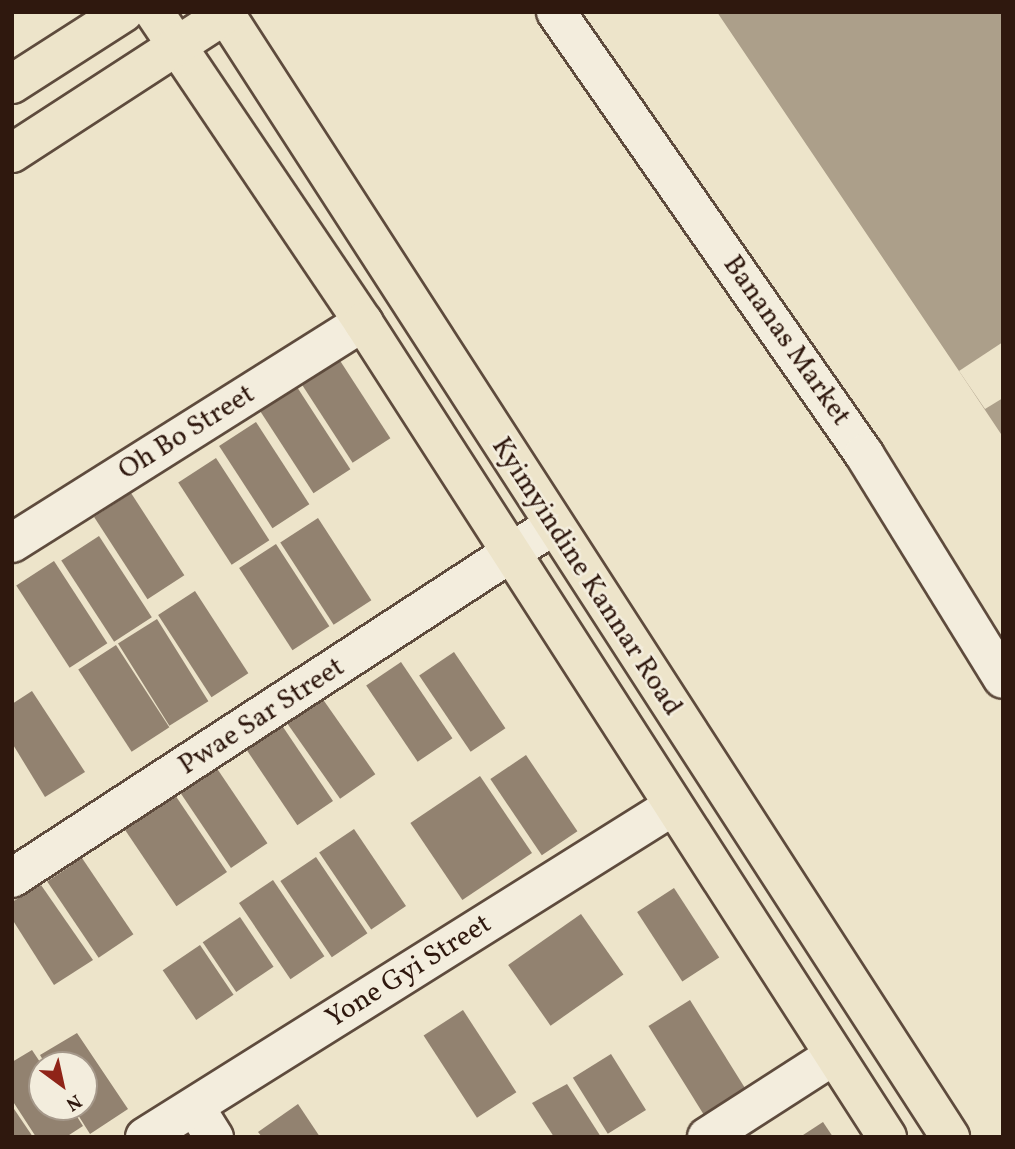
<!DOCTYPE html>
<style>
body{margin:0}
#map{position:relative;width:1015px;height:1149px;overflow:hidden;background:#ede4ca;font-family:Vollkorn,serif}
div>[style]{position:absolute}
.water>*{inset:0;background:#ac9f8a}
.pier>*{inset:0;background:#ede4ca}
.building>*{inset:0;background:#928270;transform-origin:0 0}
.roads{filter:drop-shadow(2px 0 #5e4b3d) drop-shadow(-2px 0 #5e4b3d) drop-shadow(0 2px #5e4b3d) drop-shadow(0 -2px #5e4b3d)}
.minor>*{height:38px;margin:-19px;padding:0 19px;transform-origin:19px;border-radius:19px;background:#f3eddd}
.major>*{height:38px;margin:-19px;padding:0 19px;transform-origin:19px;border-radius:19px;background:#ede4ca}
span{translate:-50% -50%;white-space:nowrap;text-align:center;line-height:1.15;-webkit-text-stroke:5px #f3eddd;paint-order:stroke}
.street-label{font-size:28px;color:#2f180e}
.frame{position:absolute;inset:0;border:14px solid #2f180e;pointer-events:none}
.north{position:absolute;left:28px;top:1051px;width:70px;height:70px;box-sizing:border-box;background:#f3eddd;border:2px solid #a5988a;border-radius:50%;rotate:147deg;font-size:19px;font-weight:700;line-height:28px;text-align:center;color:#2f180e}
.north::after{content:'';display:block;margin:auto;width:24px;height:32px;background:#8f2418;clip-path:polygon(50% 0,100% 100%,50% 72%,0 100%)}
</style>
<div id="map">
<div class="water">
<div style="clip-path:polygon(717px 12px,1003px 12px,1003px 437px,959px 371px)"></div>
</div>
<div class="pier">
<div style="clip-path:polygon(1003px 342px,1003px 398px,985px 409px,959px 371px)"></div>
</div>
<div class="building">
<div style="left:337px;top:356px;width:98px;height:45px;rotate:57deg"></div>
<div style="left:297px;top:387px;width:98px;height:44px;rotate:57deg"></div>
<div style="left:256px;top:422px;width:98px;height:44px;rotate:57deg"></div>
<div style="left:216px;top:458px;width:98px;height:45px;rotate:57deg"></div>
<div style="left:131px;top:493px;width:98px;height:44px;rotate:57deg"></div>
<div style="left:318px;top:518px;width:98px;height:45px;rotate:57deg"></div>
<div style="left:99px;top:536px;width:97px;height:45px;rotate:57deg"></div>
<div style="left:276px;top:544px;width:98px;height:44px;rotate:57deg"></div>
<div style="left:54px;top:561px;width:98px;height:45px;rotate:57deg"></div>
<div style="left:195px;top:591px;width:98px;height:44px;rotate:57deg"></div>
<div style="left:157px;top:619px;width:97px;height:46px;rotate:58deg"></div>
<div style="left:116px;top:645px;width:98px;height:45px;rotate:57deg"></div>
<div style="left:454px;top:652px;width:92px;height:42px;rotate:56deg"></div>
<div style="left:401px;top:662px;width:92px;height:42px;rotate:56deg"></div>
<div style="clip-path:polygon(32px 691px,85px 772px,45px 797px,12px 743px,12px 704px)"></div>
<div style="left:322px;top:698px;width:93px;height:43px;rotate:55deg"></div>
<div style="left:281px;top:724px;width:93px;height:43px;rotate:56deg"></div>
<div style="left:526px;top:755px;width:92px;height:43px;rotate:56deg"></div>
<div style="left:216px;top:767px;width:92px;height:44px;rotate:56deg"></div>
<div style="left:480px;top:776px;width:93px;height:84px;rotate:56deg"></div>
<div style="left:175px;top:795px;width:93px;height:61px;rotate:56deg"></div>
<div style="left:354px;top:829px;width:93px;height:42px;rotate:56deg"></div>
<div style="left:316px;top:857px;width:92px;height:43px;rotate:56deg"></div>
<div style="left:82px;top:858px;width:92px;height:42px;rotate:56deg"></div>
<div style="left:273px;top:880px;width:92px;height:41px;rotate:56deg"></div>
<div style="clip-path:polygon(41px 885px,93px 960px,54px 985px,12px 919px,12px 902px)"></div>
<div style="left:674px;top:888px;width:83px;height:44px;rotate:57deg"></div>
<div style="left:581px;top:914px;width:74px;height:89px;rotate:55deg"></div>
<div style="left:240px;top:917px;width:60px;height:45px;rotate:56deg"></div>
<div style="left:200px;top:945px;width:60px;height:45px;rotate:56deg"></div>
<div style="left:690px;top:1000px;width:104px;height:49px;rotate:58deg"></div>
<div style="left:463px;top:1010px;width:98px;height:47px;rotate:57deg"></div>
<div style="clip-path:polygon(77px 1033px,128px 1109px,90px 1134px,73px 1107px,84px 1107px,84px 1065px,46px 1065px,40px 1055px)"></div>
<div style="clip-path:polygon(32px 1050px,42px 1065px,42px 1107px,71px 1107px,83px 1126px,66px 1137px,36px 1137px,12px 1100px,12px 1062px)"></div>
<div style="left:611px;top:1054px;width:66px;height:45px;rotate:58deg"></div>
<div style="clip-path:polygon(567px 1084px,601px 1137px,554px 1137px,532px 1103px)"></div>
<div style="clip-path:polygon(298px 1104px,320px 1137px,262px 1137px,258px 1132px)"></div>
<div style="clip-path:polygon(12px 1106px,33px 1137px,12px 1137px)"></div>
<div style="clip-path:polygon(823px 1122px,833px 1137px,800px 1137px)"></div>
</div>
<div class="roads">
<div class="minor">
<div style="left:556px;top:12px;width:539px;rotate:55.13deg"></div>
<div style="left:864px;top:454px;width:264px;rotate:58.3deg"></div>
<div style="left:12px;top:543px;width:415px;rotate:-32.2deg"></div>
<div style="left:12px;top:878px;width:645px;rotate:-33.1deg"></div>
<div style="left:195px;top:1107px;width:36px;rotate:58deg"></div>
<div style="left:145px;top:1137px;width:623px;rotate:-32.08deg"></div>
<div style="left:707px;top:1137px;width:151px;rotate:-32.8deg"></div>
</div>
<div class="major">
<div style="left:154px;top:12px;width:374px;rotate:56deg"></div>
<div style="left:363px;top:322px;width:969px;rotate:57.26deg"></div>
<div style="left:224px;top:12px;width:1339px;rotate:57.16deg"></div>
<div style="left:12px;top:84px;width:133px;rotate:-32.7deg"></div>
<div style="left:12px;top:153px;width:255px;rotate:-33deg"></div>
</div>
</div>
<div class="street-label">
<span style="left:786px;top:341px;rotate:55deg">Bananas Market</span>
<span style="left:187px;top:433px;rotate:-32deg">Oh Bo Street</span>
<span style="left:586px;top:577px;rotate:57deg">Kyimyindine Kannar Road</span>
<span style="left:262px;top:717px;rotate:-33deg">Pwae Sar Street</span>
<span style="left:409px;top:972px;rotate:-32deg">Yone Gyi Street</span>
</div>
<div class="frame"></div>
<div class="north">N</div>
</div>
